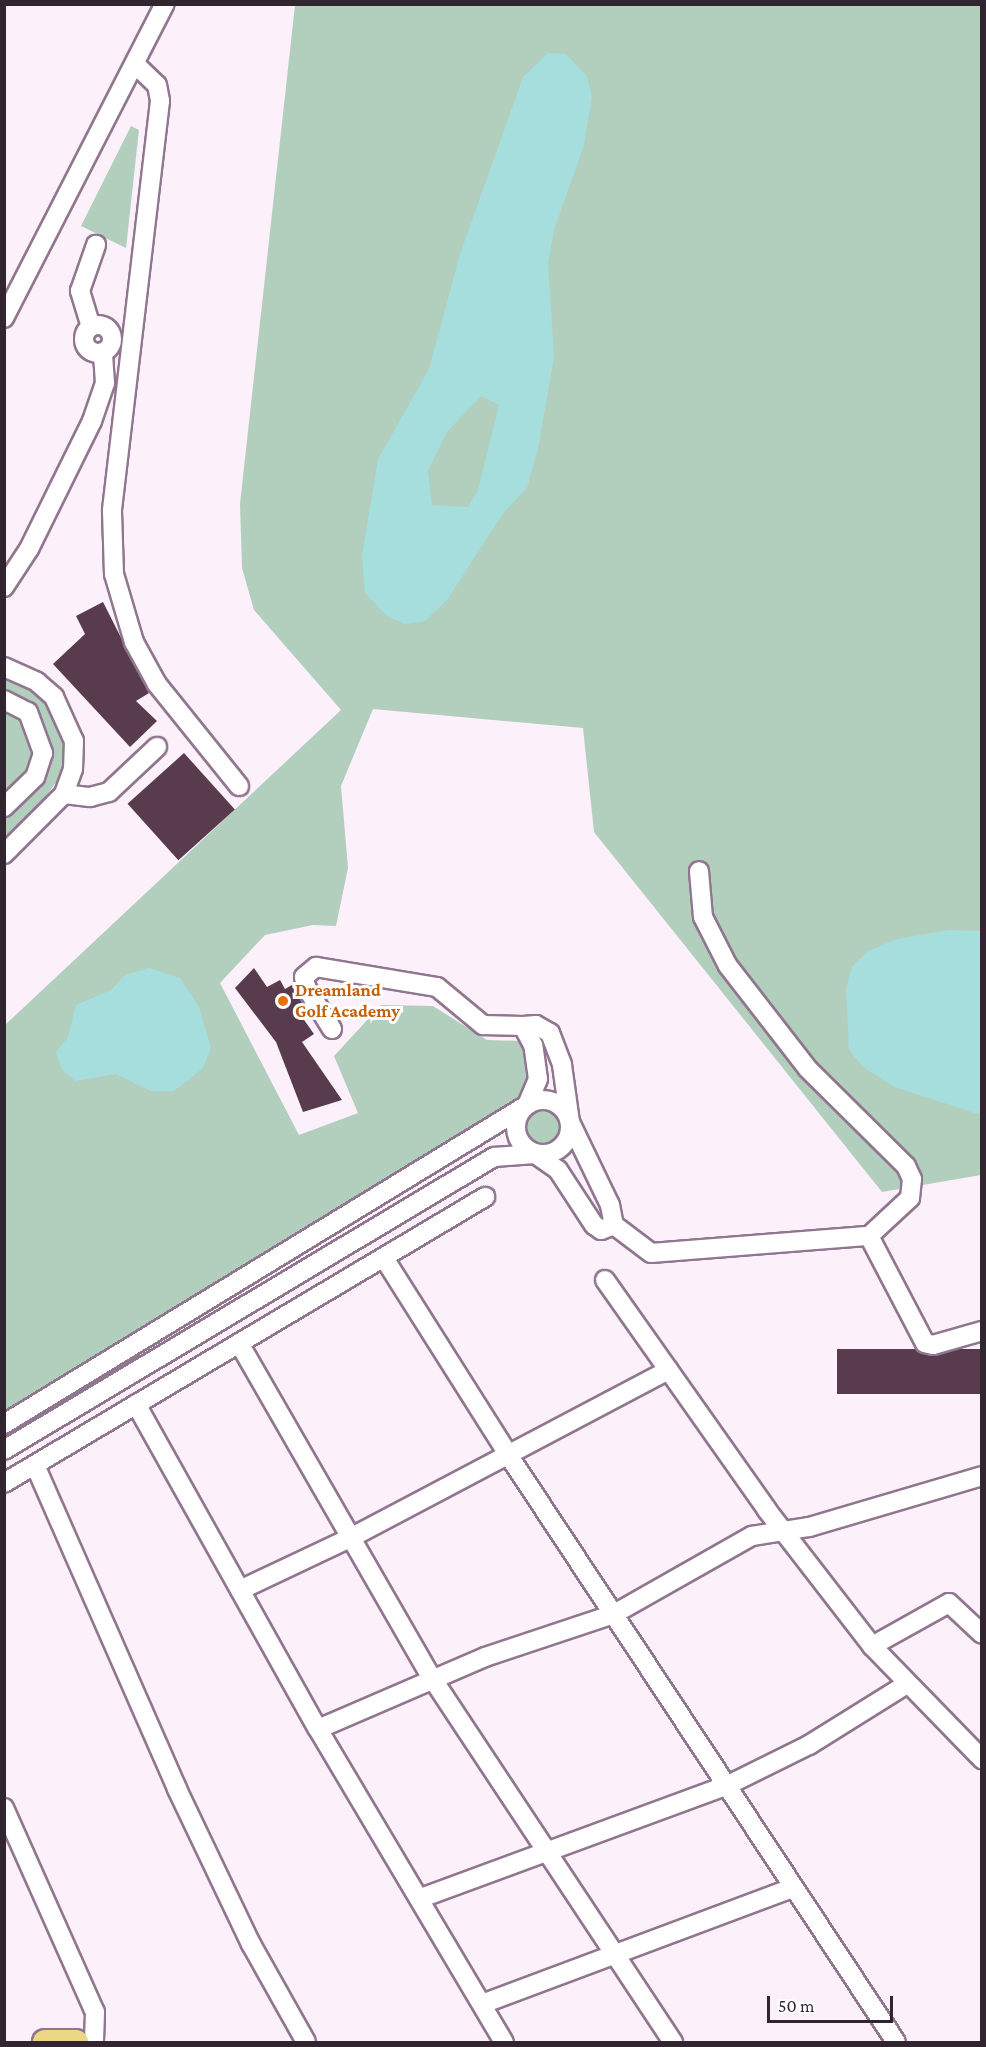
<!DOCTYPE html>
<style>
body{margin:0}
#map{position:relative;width:986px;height:2047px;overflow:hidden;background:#fcf0fb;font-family:"Crimson Pro",serif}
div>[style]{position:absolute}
.green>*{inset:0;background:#b2cebd}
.round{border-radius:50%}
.water>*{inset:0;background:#a6dddd}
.building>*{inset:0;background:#583c4e;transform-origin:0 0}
.roads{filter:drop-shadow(2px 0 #90768f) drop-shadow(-2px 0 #90768f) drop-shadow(0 2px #90768f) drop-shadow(0 -2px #90768f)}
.minor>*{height:18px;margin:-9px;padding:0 9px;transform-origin:9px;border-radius:9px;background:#fff}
.minor>.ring{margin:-9px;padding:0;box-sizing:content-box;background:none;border:18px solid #fff;border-radius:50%}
.major>*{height:24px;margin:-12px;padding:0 12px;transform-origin:12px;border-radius:12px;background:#ecd785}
.dots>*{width:16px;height:16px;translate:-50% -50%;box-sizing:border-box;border:3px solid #fff;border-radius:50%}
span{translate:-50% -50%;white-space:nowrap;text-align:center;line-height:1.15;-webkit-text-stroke:6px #fff;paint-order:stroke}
.food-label{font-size:18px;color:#c56008;font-weight:700}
.left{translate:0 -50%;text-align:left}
.frame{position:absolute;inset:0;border:6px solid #312630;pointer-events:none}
.scale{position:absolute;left:767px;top:1996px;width:126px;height:27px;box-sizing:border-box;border:3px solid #312630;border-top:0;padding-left:8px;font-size:18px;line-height:21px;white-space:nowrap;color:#312630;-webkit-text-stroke:4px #fff;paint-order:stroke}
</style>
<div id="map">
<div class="green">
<div style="clip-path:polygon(295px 5px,981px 5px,981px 1175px,882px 1192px,594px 832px,583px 728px,373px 709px,341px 786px,348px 868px,336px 926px,313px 925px,265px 935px,220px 983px,299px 1135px,358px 1113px,334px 1056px,381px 1005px,433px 1006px,487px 1040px,522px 1041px,531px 1087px,497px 1115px,5px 1410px,5px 1025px,341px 710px,254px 610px,242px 568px,240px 504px)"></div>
<div style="clip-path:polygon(131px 126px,139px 130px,126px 248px,81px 226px)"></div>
<div style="clip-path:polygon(5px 678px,21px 682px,45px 698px,61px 724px,65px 751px,62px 773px,37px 810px,5px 840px)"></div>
<div class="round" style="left:524px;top:1108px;width:38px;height:38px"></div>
</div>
<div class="water">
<div style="clip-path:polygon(evenodd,548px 53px,566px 54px,587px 76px,592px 97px,584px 145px,554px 230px,548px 264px,554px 357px,538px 449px,527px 488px,504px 512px,447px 600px,425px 621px,405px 624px,387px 616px,365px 593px,362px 555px,378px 459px,429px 369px,460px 254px,523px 77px,548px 53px,481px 396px,499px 405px,478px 490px,468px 507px,432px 505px,428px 471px,447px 432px,481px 396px)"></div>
<div style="clip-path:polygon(949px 930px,981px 931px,981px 1115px,894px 1087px,863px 1067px,849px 1050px,846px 988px,852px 967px,868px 951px,897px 939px)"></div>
<div style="clip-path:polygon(149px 968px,180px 978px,199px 1007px,211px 1048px,203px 1068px,174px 1091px,151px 1091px,116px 1074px,75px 1081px,62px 1070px,56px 1052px,68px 1037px,76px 1005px,111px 990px,125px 975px)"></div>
</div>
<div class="building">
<div style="clip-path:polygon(103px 602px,149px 693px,136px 701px,157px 721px,130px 747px,53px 664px,85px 634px,76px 616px)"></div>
<div style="left:184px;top:753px;width:76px;height:76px;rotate:48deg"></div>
<div style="clip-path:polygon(254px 968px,267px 987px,280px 980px,285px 989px,292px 985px,302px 1003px,295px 1007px,314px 1034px,302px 1042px,342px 1100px,303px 1112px,276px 1042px,235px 988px)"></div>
<div style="left:981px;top:1349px;width:45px;height:144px;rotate:90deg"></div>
</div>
<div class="roads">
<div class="minor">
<div style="left:135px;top:64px;width:30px;rotate:44deg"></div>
<div style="left:157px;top:85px;width:16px;rotate:79deg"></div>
<div style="left:160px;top:101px;width:413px;rotate:96.7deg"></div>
<div style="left:112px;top:511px;width:63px;rotate:88.2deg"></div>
<div style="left:114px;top:574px;width:71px;rotate:73.6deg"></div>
<div style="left:134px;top:642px;width:48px;rotate:61.3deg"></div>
<div style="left:157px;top:684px;width:131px;rotate:51.2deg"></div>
<div style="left:4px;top:318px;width:353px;rotate:-62.9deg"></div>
<div class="ring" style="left:84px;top:325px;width:10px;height:10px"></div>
<div style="left:91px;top:327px;width:38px;rotate:-107deg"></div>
<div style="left:80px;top:291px;width:49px;rotate:-70.8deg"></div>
<div style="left:4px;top:587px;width:45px;rotate:-56.7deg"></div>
<div style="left:29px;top:549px;width:143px;rotate:-63.8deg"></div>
<div style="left:92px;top:421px;width:40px;rotate:-71.1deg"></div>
<div style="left:105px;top:383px;width:30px;rotate:-94deg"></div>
<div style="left:4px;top:667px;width:36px;rotate:24deg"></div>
<div style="left:37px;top:682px;width:23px;rotate:41deg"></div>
<div style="left:54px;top:697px;width:48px;rotate:65.6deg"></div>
<div style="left:74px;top:741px;width:28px;rotate:92deg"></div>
<div style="left:73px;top:769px;width:27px;rotate:110deg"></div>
<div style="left:64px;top:794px;width:85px;rotate:135deg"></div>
<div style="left:4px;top:700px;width:27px;rotate:27deg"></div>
<div style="left:28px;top:712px;width:44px;rotate:69.9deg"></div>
<div style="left:43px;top:753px;width:25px;rotate:108deg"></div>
<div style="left:35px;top:777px;width:43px;rotate:135.9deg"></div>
<div style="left:64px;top:794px;width:26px;rotate:7deg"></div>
<div style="left:90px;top:797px;width:20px;rotate:-15deg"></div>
<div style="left:109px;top:792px;width:66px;rotate:-43.2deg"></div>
<div style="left:332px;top:1029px;width:49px;rotate:-121.8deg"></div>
<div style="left:306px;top:987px;width:10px;rotate:-101deg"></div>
<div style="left:304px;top:977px;width:16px;rotate:-40deg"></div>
<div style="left:316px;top:967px;width:123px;rotate:9.4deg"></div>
<div style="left:437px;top:987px;width:60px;rotate:39.6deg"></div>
<div style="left:483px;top:1025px;width:40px;rotate:1.4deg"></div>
<div class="ring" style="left:516px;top:1100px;width:36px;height:36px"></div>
<div style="left:614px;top:1225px;width:46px;rotate:37.1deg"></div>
<div style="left:651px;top:1253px;width:219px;rotate:-4.5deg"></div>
<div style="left:869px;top:1236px;width:56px;rotate:-42.8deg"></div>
<div style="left:910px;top:1198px;width:19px;rotate:-84deg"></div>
<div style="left:912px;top:1179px;width:14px;rotate:-115deg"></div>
<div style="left:906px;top:1166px;width:138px;rotate:-135.3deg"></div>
<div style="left:808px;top:1069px;width:130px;rotate:-127.8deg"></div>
<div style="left:728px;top:966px;width:55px;rotate:-117deg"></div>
<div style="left:703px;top:917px;width:46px;rotate:-95deg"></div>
<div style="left:869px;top:1236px;width:121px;rotate:62.4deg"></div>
<div style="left:925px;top:1343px;width:8px;rotate:14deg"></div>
<div style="left:933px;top:1345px;width:51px;rotate:-15.9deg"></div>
<div style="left:384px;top:1258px;width:234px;rotate:57.7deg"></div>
<div style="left:509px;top:1456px;width:702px;rotate:56.56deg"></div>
<div style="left:605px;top:1280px;width:281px;rotate:54.8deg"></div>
<div style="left:767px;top:1510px;width:172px;rotate:52.3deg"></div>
<div style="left:872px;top:1646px;width:158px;rotate:45.8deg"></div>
<div style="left:239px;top:1343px;width:387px;rotate:60.1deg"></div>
<div style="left:432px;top:1678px;width:437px;rotate:56.5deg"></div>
<div style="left:136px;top:1404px;width:372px;rotate:60.8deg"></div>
<div style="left:318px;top:1729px;width:364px;rotate:59.3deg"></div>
<div style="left:4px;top:1424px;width:613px;rotate:-31.38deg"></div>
<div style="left:527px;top:1105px;width:28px;rotate:-67deg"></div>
<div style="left:538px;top:1079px;width:34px;rotate:-98deg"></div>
<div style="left:533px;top:1045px;width:21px;rotate:-118deg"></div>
<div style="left:523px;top:1026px;width:13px;rotate:-4deg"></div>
<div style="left:536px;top:1025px;width:16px;rotate:30deg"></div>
<div style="left:550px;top:1033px;width:34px;rotate:69deg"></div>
<div style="left:562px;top:1065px;width:58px;rotate:82deg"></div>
<div style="left:570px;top:1122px;width:92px;rotate:64.3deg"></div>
<div style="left:610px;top:1205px;width:20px;rotate:79deg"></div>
<div style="left:614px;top:1225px;width:14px;rotate:159deg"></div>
<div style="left:601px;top:1230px;width:9px;rotate:-144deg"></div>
<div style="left:594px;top:1225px;width:66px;rotate:-123.2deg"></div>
<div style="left:558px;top:1170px;width:28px;rotate:-145deg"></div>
<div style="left:535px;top:1154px;width:41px;rotate:175.8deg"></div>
<div style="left:494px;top:1157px;width:571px;rotate:149.12deg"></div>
<div style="left:35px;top:1465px;width:354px;rotate:66.3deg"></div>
<div style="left:177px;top:1789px;width:172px;rotate:64.5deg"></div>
<div style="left:251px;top:1944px;width:112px;rotate:60.7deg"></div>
<div style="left:4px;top:1483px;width:560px;rotate:-30.74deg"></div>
<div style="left:240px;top:1590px;width:122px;rotate:-25.3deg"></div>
<div style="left:350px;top:1538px;width:360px;rotate:-27.8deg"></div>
<div style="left:872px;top:1646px;width:88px;rotate:-29.2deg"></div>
<div style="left:949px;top:1603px;width:45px;rotate:43.2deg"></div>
<div style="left:318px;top:1729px;width:182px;rotate:-23.3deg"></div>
<div style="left:485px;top:1657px;width:136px;rotate:-18.4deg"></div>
<div style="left:614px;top:1614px;width:159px;rotate:-29.5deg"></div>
<div style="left:752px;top:1536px;width:58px;rotate:-9deg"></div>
<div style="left:809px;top:1527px;width:180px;rotate:-16.4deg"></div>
<div style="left:4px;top:1808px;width:223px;rotate:66deg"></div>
<div style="left:95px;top:2012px;width:30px;rotate:92deg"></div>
<div style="left:421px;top:1898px;width:325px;rotate:-20.2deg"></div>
<div style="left:726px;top:1786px;width:93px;rotate:-26.3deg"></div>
<div style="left:809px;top:1745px;width:115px;rotate:-31.9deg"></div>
<div style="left:482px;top:2004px;width:332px;rotate:-20.5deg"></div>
</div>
<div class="major">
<div style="left:45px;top:2042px;width:31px"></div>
</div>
</div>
<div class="dots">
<div style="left:283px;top:1001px;background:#e8710a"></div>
</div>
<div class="food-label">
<span class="left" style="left:295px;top:1001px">Dreamland<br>Golf Academy</span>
</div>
<div class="frame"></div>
<div class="scale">50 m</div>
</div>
